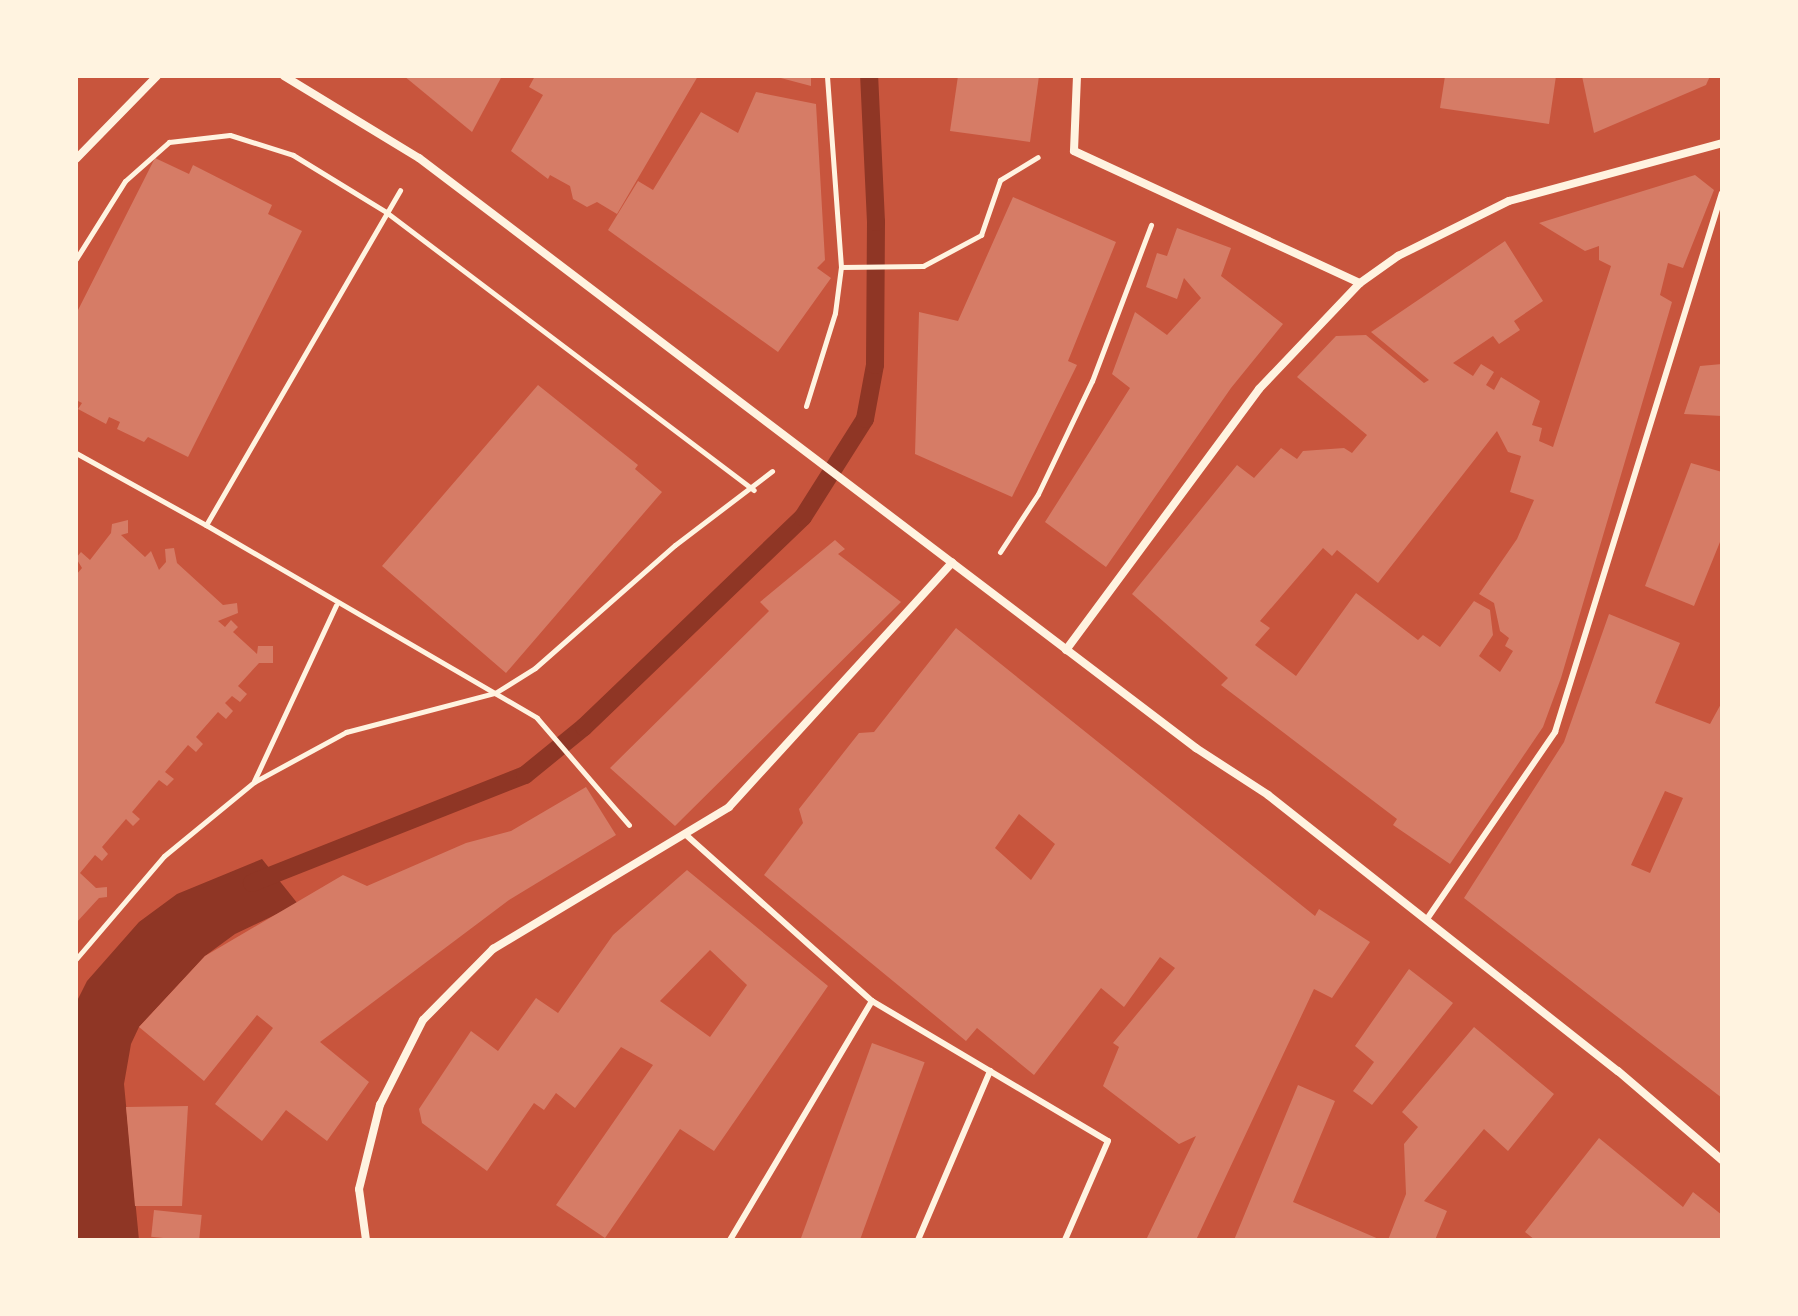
<!DOCTYPE html>
<style>
body{margin:0}
#map{position:relative;width:1798px;height:1316px;overflow:hidden;background:#c8553d;font-family:Overpass,sans-serif}
div>[style]{position:absolute}
.water>*{inset:0;background:#8f3625}
.stream>*{height:18px;margin:-9px;padding:0 9px;transform-origin:9px;border-radius:9px;background:#8f3625}
.building>*{inset:0;background:#d67c66;transform-origin:0 0}
.path>*{height:5px;margin:-2.5px;padding:0 2.5px;transform-origin:2.5px;border-radius:2.5px;background:#fff3e0}
.service>*{height:6px;margin:-3px;padding:0 3px;transform-origin:3px;border-radius:3px;background:#fff3e0}
.minor>*{height:8px;margin:-4px;padding:0 4px;transform-origin:4px;border-radius:4px;background:#fff3e0}
span{translate:-50% -50%;white-space:nowrap;text-align:center;line-height:1.15;-webkit-text-stroke:6px #fff3e0;paint-order:stroke}
.frame{position:absolute;inset:0;border:78px solid #fff3e0;pointer-events:none}
</style>
<div id="map">
<div class="water">
<div style="clip-path:polygon(262px 859px,298px 904px,235px 934px,205px 956px,139px 1027px,131px 1044px,124px 1084px,139px 1240px,76px 1240px,76px 1003px,87px 981px,139px 922px,177px 894px)"></div>
</div>
<div class="stream">
<div style="left:252px;top:883px;width:294px;rotate:-21.6deg"></div>
<div style="left:525px;top:775px;width:76px;rotate:-39.1deg"></div>
<div style="left:584px;top:727px;width:303px;rotate:-43.8deg"></div>
<div style="left:803px;top:517px;width:116px;rotate:-57.7deg"></div>
<div style="left:865px;top:419px;width:55px;rotate:-79.5deg"></div>
<div style="left:875px;top:365px;width:143px;rotate:-89.6deg"></div>
<div style="left:876px;top:222px;width:146px;rotate:-92.7deg"></div>
</div>
<div class="building">
<div style="clip-path:polygon(404px 76px,502px 76px,472px 132px)"></div>
<div style="clip-path:polygon(535px 76px,698px 76px,617px 214px,597px 202px,587px 207px,573px 199px,570px 186px,550px 175px,548px 179px,511px 151px,543px 95px,529px 87px)"></div>
<div style="clip-path:polygon(811px 76px,811px 86px,777px 77px,778px 76px)"></div>
<div style="clip-path:polygon(958px 76px,1039px 76px,1030px 142px,950px 131px)"></div>
<div style="clip-path:polygon(1445px 76px,1556px 76px,1549px 124px,1440px 108px)"></div>
<div style="clip-path:polygon(1582px 76px,1710px 76px,1706px 85px,1594px 133px)"></div>
<div style="clip-path:polygon(756px 92px,816px 104px,825px 260px,817px 268px,831px 278px,778px 352px,608px 230px,638px 181px,653px 190px,701px 112px,738px 133px)"></div>
<div style="clip-path:polygon(155px 158px,189px 174px,193px 165px,272px 205px,268px 214px,302px 231px,188px 457px,148px 437px,144px 442px,117px 429px,120px 422px,109px 417px,106px 424px,78px 409px,82px 403px,76px 400px,76px 314px)"></div>
<div style="clip-path:polygon(evenodd,1695px 175px,1714px 190px,1683px 268px,1668px 263px,1660px 295px,1672px 302px,1561px 678px,1543px 727px,1450px 864px,1393px 825px,1397px 819px,1221px 685px,1228px 678px,1132px 594px,1237px 465px,1254px 478px,1281px 448px,1297px 459px,1303px 451px,1344px 448px,1352px 453px,1367px 435px,1297px 377px,1336px 336px,1366px 335px,1424px 383px,1429px 380px,1371px 332px,1505px 241px,1543px 301px,1514px 321px,1520px 330px,1499px 344px,1493px 336px,1453px 363px,1473px 376px,1481px 364px,1494px 372px,1486px 385px,1494px 390px,1501px 377px,1540px 401px,1532px 425px,1542px 428px,1539px 441px,1553px 447px,1611px 266px,1599px 260px,1599px 246px,1585px 251px,1539px 223px,1695px 175px,1497px 431px,1508px 452px,1521px 456px,1510px 492px,1534px 500px,1517px 539px,1479px 594px,1494px 603px,1500px 631px,1509px 638px,1505px 646px,1513px 651px,1500px 672px,1479px 656px,1493px 635px,1490px 610px,1474px 601px,1440px 647px,1423px 635px,1418px 640px,1356px 593px,1296px 676px,1255px 645px,1270px 628px,1260px 621px,1323px 548px,1332px 556px,1337px 550px,1378px 583px,1497px 431px)"></div>
<div style="clip-path:polygon(1013px 197px,1116px 242px,1068px 361px,1077px 365px,1012px 497px,915px 454px,919px 312px,958px 321px)"></div>
<div style="clip-path:polygon(1177px 228px,1231px 248px,1221px 276px,1283px 324px,1231px 388px,1106px 567px,1045px 522px,1130px 388px,1112px 374px,1135px 312px,1167px 335px,1201px 298px,1184px 278px,1177px 299px,1146px 287px,1157px 253px,1167px 256px)"></div>
<div style="clip-path:polygon(1722px 364px,1722px 416px,1684px 414px,1700px 366px)"></div>
<div style="clip-path:polygon(538px 385px,638px 465px,635px 469px,662px 492px,506px 673px,382px 566px)"></div>
<div style="clip-path:polygon(1691px 463px,1722px 472px,1722px 537px,1694px 606px,1645px 586px)"></div>
<div style="clip-path:polygon(128px 520px,128px 533px,121px 535px,145px 557px,151px 551px,159px 570px,166px 562px,165px 549px,174px 548px,177px 563px,223px 605px,237px 603px,238px 613px,218px 621px,225px 627px,231px 620px,238px 627px,233px 632px,257px 654px,258px 646px,273px 646px,273px 663px,259px 663px,238px 686px,247px 694px,240px 702px,232px 696px,225px 703px,233px 711px,226px 719px,218px 712px,196px 737px,203px 744px,196px 752px,188px 745px,165px 772px,174px 779px,167px 786px,159px 780px,132px 812px,140px 819px,133px 826px,126px 819px,102px 847px,108px 854px,102px 861px,95px 855px,80px 873px,96px 888px,107px 887px,107px 897px,99px 898px,76px 923px,76px 575px,82px 568px,76px 558px,81px 552px,90px 560px,111px 533px,112px 524px)"></div>
<div style="clip-path:polygon(835px 540px,845px 549px,838px 554px,901px 602px,675px 826px,610px 768px,769px 611px,760px 602px)"></div>
<div style="clip-path:polygon(evenodd,1609px 614px,1680px 643px,1655px 703px,1710px 724px,1722px 702px,1722px 1098px,1464px 898px,1564px 742px,1609px 614px,1665px 791px,1683px 798px,1650px 873px,1631px 865px,1665px 791px)"></div>
<div style="clip-path:polygon(evenodd,956px 628px,1315px 916px,1319px 909px,1370px 942px,1332px 998px,1314px 989px,1196px 1240px,1146px 1240px,1196px 1136px,1179px 1144px,1103px 1086px,1119px 1047px,1113px 1043px,1175px 968px,1160px 957px,1124px 1007px,1101px 988px,1034px 1075px,977px 1028px,966px 1041px,764px 875px,803px 823px,799px 809px,859px 733px,874px 732px,956px 628px,1019px 814px,1055px 844px,1031px 880px,995px 848px,1019px 814px)"></div>
<div style="clip-path:polygon(586px 787px,616px 835px,509px 900px,320px 1042px,369px 1082px,327px 1141px,286px 1110px,262px 1141px,215px 1104px,273px 1028px,257px 1015px,204px 1081px,139px 1027px,205px 956px,343px 875px,367px 886px,466px 843px,511px 831px)"></div>
<div style="clip-path:polygon(evenodd,687px 870px,828px 986px,714px 1151px,680px 1129px,605px 1238px,556px 1205px,653px 1065px,621px 1047px,575px 1108px,556px 1093px,544px 1110px,534px 1103px,487px 1171px,422px 1123px,419px 1109px,471px 1031px,498px 1051px,536px 998px,558px 1013px,613px 935px,687px 870px,710px 950px,747px 985px,710px 1037px,660px 1001px,710px 950px)"></div>
<div style="clip-path:polygon(1409px 969px,1453px 1003px,1372px 1105px,1353px 1091px,1374px 1062px,1355px 1046px)"></div>
<div style="clip-path:polygon(1474px 1027px,1554px 1094px,1508px 1151px,1484px 1129px,1424px 1201px,1447px 1211px,1435px 1240px,1388px 1240px,1406px 1194px,1404px 1144px,1418px 1127px,1402px 1112px)"></div>
<div style="left:872px;top:1043px;width:56px;height:211px;rotate:20deg"></div>
<div style="clip-path:polygon(1298px 1085px,1335px 1101px,1293px 1202px,1381px 1240px,1234px 1240px)"></div>
<div style="clip-path:polygon(188px 1106px,182px 1206px,135px 1206px,126px 1107px)"></div>
<div style="clip-path:polygon(1599px 1138px,1683px 1207px,1693px 1192px,1722px 1215px,1722px 1240px,1535px 1240px,1525px 1232px)"></div>
<div style="left:154px;top:1210px;width:48px;height:27px;rotate:6deg"></div>
</div>
<div class="path">
<div style="left:76px;top:259px;width:92px;rotate:-57.9deg"></div>
<div style="left:125px;top:181px;width:59px;rotate:-41.6deg"></div>
<div style="left:169px;top:142px;width:61px;rotate:-6.5deg"></div>
<div style="left:230px;top:135px;width:66px;rotate:17.6deg"></div>
<div style="left:293px;top:155px;width:109px;rotate:31.5deg"></div>
<div style="left:386px;top:212px;width:461px;rotate:37.1deg"></div>
<div style="left:841px;top:267px;width:82px;rotate:-0.7deg"></div>
<div style="left:923px;top:266px;width:66px;rotate:-28.1deg"></div>
<div style="left:981px;top:235px;width:58px;rotate:-70.9deg"></div>
<div style="left:1000px;top:180px;width:44px;rotate:-31.2deg"></div>
<div style="left:806px;top:406px;width:97px;rotate:-72.7deg"></div>
<div style="left:835px;top:313px;width:46px;rotate:-82.6deg"></div>
<div style="left:841px;top:267px;width:192px;rotate:-94.2deg"></div>
<div style="left:76px;top:453px;width:149px;rotate:29deg"></div>
<div style="left:206px;top:525px;width:387px;rotate:-59.9deg"></div>
<div style="left:206px;top:525px;width:383px;rotate:30.2deg"></div>
<div style="left:537px;top:718px;width:141px;rotate:49.3deg"></div>
<div style="left:1000px;top:552px;width:69px;rotate:-56.8deg"></div>
<div style="left:1038px;top:494px;width:125px;rotate:-64.5deg"></div>
<div style="left:1092px;top:381px;width:167px;rotate:-69.3deg"></div>
<div style="left:254px;top:781px;width:194px;rotate:-65deg"></div>
<div style="left:76px;top:959px;width:135px;rotate:-49.5deg"></div>
<div style="left:164px;top:856px;width:117px;rotate:-39.4deg"></div>
<div style="left:254px;top:782px;width:105px;rotate:-28.5deg"></div>
<div style="left:346px;top:732px;width:154px;rotate:-14.7deg"></div>
<div style="left:495px;top:693px;width:47px;rotate:-32deg"></div>
<div style="left:535px;top:668px;width:186px;rotate:-41.3deg"></div>
<div style="left:675px;top:545px;width:122px;rotate:-37.3deg"></div>
</div>
<div class="service">
<div style="left:685px;top:834px;width:251px;rotate:41.8deg"></div>
<div style="left:872px;top:1001px;width:274px;rotate:30.7deg"></div>
<div style="left:1108px;top:1141px;width:108px;rotate:113.5deg"></div>
<div style="left:1427px;top:919px;width:227px;rotate:-55.6deg"></div>
<div style="left:1555px;top:732px;width:564px;rotate:-72.79deg"></div>
<div style="left:730px;top:1240px;width:278px;rotate:-59.3deg"></div>
<div style="left:918px;top:1240px;width:184px;rotate:-66.9deg"></div>
</div>
<div class="minor">
<div style="left:284px;top:76px;width:158px;rotate:31.3deg"></div>
<div style="left:419px;top:158px;width:976px;rotate:37.21deg"></div>
<div style="left:1196px;top:748px;width:86px;rotate:33.1deg"></div>
<div style="left:1268px;top:795px;width:446px;rotate:38.3deg"></div>
<div style="left:1618px;top:1071px;width:137px;rotate:40.6deg"></div>
<div style="left:1077px;top:76px;width:75px;rotate:92.3deg"></div>
<div style="left:1074px;top:151px;width:315px;rotate:24.8deg"></div>
<div style="left:76px;top:159px;width:116px;rotate:-45.7deg"></div>
<div style="left:1066px;top:650px;width:325px;rotate:-53.5deg"></div>
<div style="left:1259px;top:389px;width:146px;rotate:-46.4deg"></div>
<div style="left:1360px;top:283px;width:47px;rotate:-35.4deg"></div>
<div style="left:1398px;top:256px;width:124px;rotate:-26.4deg"></div>
<div style="left:1509px;top:201px;width:221px;rotate:-15.2deg"></div>
<div style="left:366px;top:1240px;width:51px;rotate:-97.8deg"></div>
<div style="left:359px;top:1189px;width:87px;rotate:-76deg"></div>
<div style="left:380px;top:1105px;width:95px;rotate:-63.2deg"></div>
<div style="left:423px;top:1020px;width:100px;rotate:-45.4deg"></div>
<div style="left:493px;top:949px;width:275px;rotate:-31deg"></div>
<div style="left:729px;top:807px;width:331px;rotate:-47.6deg"></div>
</div>
<div class="frame"></div>
</div>
